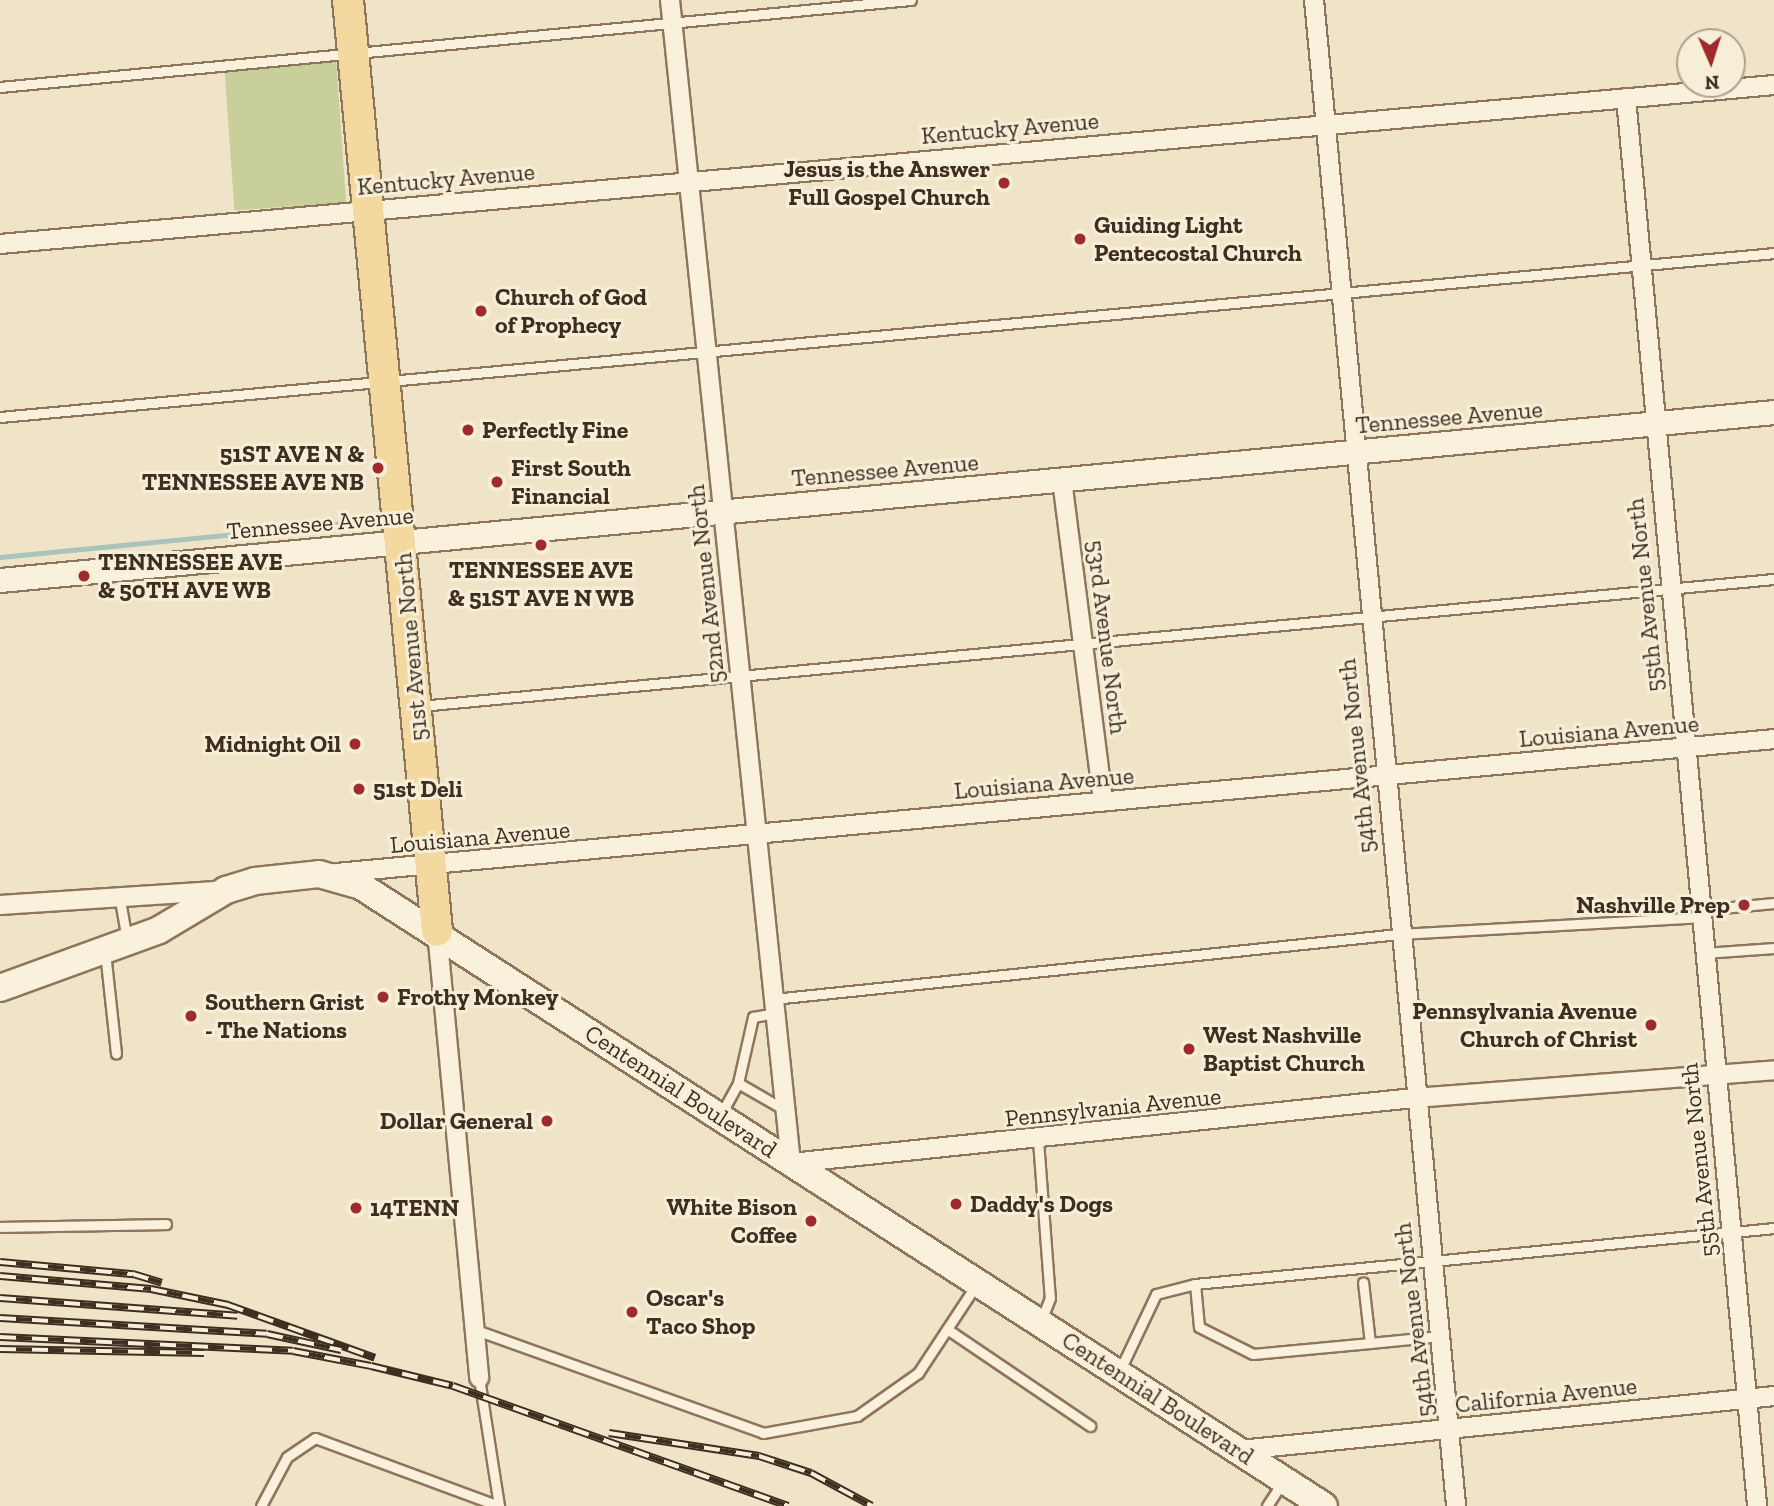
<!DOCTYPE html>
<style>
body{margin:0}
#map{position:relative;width:1774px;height:1506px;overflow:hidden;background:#f0e4c8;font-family:"Zilla Slab",serif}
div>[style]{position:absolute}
.green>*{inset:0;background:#c9cf9b;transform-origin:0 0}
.stream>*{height:5px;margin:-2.5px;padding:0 2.5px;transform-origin:2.5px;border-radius:2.5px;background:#a9c4bc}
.roads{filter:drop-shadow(2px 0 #8d765c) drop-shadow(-2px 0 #8d765c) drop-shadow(0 2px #8d765c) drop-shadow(0 -2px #8d765c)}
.service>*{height:9px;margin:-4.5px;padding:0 4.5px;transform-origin:4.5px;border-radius:4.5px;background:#faf1dc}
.minor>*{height:18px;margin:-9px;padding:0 9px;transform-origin:9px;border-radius:9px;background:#faf1dc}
.tertiary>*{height:23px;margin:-11.5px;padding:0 11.5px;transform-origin:11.5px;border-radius:11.5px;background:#faf1dc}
.secondary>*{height:26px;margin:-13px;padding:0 13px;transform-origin:13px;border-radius:13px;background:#faf1dc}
.primary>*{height:30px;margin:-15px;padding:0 15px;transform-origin:15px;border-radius:15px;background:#f3d9a0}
.rail>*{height:8px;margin-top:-4px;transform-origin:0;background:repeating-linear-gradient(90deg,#f7eed8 0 16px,#3d2e20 0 32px);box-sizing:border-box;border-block:2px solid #3d2e20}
.dots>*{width:19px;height:19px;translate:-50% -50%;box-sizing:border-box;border:4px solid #f7eed8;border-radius:50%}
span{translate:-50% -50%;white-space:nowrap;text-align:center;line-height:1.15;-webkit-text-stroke:6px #f7eed8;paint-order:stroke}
.street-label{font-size:24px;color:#3d2e20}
.poi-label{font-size:24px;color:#3d2e20;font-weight:700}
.right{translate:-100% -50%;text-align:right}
.left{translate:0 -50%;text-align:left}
.north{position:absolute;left:1676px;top:28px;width:70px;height:70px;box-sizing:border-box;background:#f7eed8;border:2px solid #ada18e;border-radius:50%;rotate:177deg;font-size:19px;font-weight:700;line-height:28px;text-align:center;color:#3d2e20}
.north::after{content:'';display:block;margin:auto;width:24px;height:32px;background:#9e2a2b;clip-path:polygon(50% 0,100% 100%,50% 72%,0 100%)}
</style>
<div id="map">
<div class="green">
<div style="left:336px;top:58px;width:145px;height:112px;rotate:86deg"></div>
</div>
<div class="stream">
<div style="left:0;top:557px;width:359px;rotate:-5.6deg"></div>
</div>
<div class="roads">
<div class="service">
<div style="left:0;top:87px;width:915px;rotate:-5.46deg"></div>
<div style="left:0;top:417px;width:1782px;rotate:-5.28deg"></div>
<div style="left:420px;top:706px;width:1360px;rotate:-5.36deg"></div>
<div style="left:120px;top:900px;width:41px;rotate:80.1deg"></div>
<div style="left:1701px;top:910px;width:73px;rotate:-5.5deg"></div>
<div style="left:105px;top:952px;width:102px;rotate:83.8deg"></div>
<div style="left:1704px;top:953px;width:70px;rotate:-4.1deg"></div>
<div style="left:773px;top:999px;width:629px;rotate:-5.93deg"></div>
<div style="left:1399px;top:934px;width:301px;rotate:-3.2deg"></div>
<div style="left:738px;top:1083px;width:68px;rotate:-77.2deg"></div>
<div style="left:753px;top:1017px;width:22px;rotate:-10deg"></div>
<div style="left:721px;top:1114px;width:35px;rotate:-61deg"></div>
<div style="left:738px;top:1083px;width:54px;rotate:29.9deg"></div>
<div style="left:1038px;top:1140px;width:158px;rotate:85.7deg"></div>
<div style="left:1050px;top:1298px;width:24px;rotate:112deg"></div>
<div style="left:0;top:1227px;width:166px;rotate:-1deg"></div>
<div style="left:1195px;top:1284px;width:43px;rotate:84.7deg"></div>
<div style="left:1199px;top:1327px;width:60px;rotate:26.6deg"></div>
<div style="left:1253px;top:1354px;width:118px;rotate:-5.4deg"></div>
<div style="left:1370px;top:1343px;width:61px;rotate:-96.5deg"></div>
<div style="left:947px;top:1329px;width:173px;rotate:34.1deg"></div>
<div style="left:476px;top:1330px;width:305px;rotate:19.7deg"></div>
<div style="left:763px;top:1433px;width:96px;rotate:-10.3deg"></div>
<div style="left:857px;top:1416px;width:75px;rotate:-35.2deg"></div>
<div style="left:918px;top:1373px;width:105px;rotate:-56.6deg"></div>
<div style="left:1370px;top:1343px;width:71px;rotate:-5.6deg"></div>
<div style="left:1119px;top:1372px;width:86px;rotate:-64.6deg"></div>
<div style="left:1156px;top:1294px;width:40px;rotate:-14.4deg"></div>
<div style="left:1195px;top:1284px;width:582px;rotate:-5.52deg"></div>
<div style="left:479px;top:1378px;width:130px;rotate:81.1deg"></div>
<div style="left:261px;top:1506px;width:55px;rotate:-62deg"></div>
<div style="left:287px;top:1457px;width:34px;rotate:-34deg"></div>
<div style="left:315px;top:1438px;width:196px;rotate:20.3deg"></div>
<div style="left:1267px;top:1506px;width:30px;rotate:-57deg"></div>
</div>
<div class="minor">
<div style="left:670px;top:0;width:1169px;rotate:84.06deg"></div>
<div style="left:791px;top:1163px;width:626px;rotate:-5.96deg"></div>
<div style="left:1414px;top:1098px;width:361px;rotate:-4.4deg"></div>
<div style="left:1314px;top:0;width:1513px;rotate:84.61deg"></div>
<div style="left:1626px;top:98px;width:1414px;rotate:84.68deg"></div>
<div style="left:0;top:244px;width:1781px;rotate:-5.12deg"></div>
<div style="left:1062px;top:480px;width:324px;rotate:82.7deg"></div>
<div style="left:336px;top:873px;width:1444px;rotate:-5.32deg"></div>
<div style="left:0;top:905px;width:216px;rotate:-3.7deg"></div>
<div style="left:437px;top:931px;width:449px;rotate:84.6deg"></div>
<div style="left:1240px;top:1450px;width:537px;rotate:-5.77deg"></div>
</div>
<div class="tertiary">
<div style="left:0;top:580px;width:1782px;rotate:-5.41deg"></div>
</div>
<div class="secondary">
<div style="left:0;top:988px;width:169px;rotate:-20deg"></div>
<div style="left:159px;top:930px;width:78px;rotate:-30.8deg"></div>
<div style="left:226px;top:890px;width:30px;rotate:-17deg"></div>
<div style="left:255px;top:881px;width:64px;rotate:-6.2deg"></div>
<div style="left:319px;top:874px;width:44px;rotate:15.9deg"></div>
<div style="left:361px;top:886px;width:1145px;rotate:32.77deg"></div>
</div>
<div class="primary">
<div style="left:348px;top:0;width:935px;rotate:84.54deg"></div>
</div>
</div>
<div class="rail">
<div style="left:0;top:1262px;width:134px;rotate:5.2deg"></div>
<div style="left:133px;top:1274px;width:30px;rotate:17deg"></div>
<div style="left:0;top:1276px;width:152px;rotate:4.9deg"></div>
<div style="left:151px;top:1289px;width:79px;rotate:11.7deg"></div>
<div style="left:228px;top:1305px;width:156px;rotate:19.8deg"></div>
<div style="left:0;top:1298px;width:238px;rotate:4.3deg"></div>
<div style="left:0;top:1318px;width:267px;rotate:3.4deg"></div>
<div style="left:267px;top:1334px;width:76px;rotate:12.2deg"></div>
<div style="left:0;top:1337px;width:293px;rotate:2.7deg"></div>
<div style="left:293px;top:1351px;width:79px;rotate:10.9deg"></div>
<div style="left:371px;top:1366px;width:84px;rotate:13.7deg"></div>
<div style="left:453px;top:1386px;width:356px;rotate:19.7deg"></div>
<div style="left:0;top:1349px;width:204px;rotate:1.1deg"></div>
<div style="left:609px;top:1433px;width:152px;rotate:8.7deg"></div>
<div style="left:759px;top:1456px;width:55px;rotate:18.1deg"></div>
<div style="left:811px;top:1473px;width:69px;rotate:28.4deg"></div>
</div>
<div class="dots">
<div style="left:1004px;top:183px;background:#9e2a2b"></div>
<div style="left:1080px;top:239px;background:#9e2a2b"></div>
<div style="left:481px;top:311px;background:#9e2a2b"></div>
<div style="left:468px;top:430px;background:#9e2a2b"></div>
<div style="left:378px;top:468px;background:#9e2a2b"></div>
<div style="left:497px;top:482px;background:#9e2a2b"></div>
<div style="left:541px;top:545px;background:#9e2a2b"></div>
<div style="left:84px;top:576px;background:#9e2a2b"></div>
<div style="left:355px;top:744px;background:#9e2a2b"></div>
<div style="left:359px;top:789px;background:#9e2a2b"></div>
<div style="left:1744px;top:905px;background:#9e2a2b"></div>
<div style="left:383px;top:997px;background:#9e2a2b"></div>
<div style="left:191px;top:1016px;background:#9e2a2b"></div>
<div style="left:1651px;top:1025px;background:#9e2a2b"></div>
<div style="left:1189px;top:1049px;background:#9e2a2b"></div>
<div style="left:547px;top:1121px;background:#9e2a2b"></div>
<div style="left:956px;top:1204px;background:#9e2a2b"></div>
<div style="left:356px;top:1208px;background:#9e2a2b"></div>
<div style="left:811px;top:1221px;background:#9e2a2b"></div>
<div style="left:632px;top:1312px;background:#9e2a2b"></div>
</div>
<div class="street-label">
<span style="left:1010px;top:128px;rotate:-5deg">Kentucky Avenue</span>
<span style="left:446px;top:179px;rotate:-5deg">Kentucky Avenue</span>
<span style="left:1449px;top:417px;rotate:-5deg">Tennessee Avenue</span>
<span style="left:885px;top:470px;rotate:-5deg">Tennessee Avenue</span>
<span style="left:320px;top:523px;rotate:-5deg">Tennessee Avenue</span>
<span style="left:706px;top:584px;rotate:-96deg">52nd Avenue North</span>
<span style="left:1645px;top:595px;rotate:-96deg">55th Avenue North</span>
<span style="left:1107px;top:637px;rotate:83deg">53rd Avenue North</span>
<span style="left:411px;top:647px;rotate:-95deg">51st Avenue North</span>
<span style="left:1609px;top:731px;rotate:-5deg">Louisiana Avenue</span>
<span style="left:1357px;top:756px;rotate:-96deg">54th Avenue North</span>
<span style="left:1044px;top:783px;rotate:-5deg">Louisiana Avenue</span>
<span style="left:480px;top:837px;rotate:-5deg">Louisiana Avenue</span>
<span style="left:681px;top:1091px;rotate:33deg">Centennial Boulevard</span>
<span style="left:1113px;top:1107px;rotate:-6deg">Pennsylvania Avenue</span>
<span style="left:1699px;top:1160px;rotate:-96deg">55th Avenue North</span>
<span style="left:1414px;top:1320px;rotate:-97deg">54th Avenue North</span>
<span style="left:1546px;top:1395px;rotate:-6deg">California Avenue</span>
<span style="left:1158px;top:1398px;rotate:33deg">Centennial Boulevard</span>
</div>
<div class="poi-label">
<span class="right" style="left:990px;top:183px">Jesus is the Answer<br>Full Gospel Church</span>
<span class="left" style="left:1094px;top:239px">Guiding Light<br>Pentecostal Church</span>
<span class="left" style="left:495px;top:311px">Church of God<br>of Prophecy</span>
<span class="left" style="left:482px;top:430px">Perfectly Fine</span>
<span class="right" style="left:364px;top:468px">51ST AVE N &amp;<br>TENNESSEE AVE NB</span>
<span class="left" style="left:511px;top:482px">First South<br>Financial</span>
<span class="left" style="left:98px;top:576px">TENNESSEE AVE<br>&amp; 50TH AVE WB</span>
<span style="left:541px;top:584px">TENNESSEE AVE<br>&amp; 51ST AVE N WB</span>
<span class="right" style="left:341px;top:744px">Midnight Oil</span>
<span class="left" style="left:373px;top:789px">51st Deli</span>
<span class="right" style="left:1730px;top:905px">Nashville Prep</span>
<span class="left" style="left:397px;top:997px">Frothy Monkey</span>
<span class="left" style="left:205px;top:1016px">Southern Grist<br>- The Nations</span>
<span class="right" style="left:1637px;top:1025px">Pennsylvania Avenue<br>Church of Christ</span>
<span class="left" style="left:1203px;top:1049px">West Nashville<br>Baptist Church</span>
<span class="right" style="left:533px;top:1121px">Dollar General</span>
<span class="left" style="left:970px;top:1204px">Daddy's Dogs</span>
<span class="right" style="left:797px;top:1221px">White Bison<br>Coffee</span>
<span class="left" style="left:370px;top:1208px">14TENN</span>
<span class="left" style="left:646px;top:1312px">Oscar's<br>Taco Shop</span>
</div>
<div class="north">N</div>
</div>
